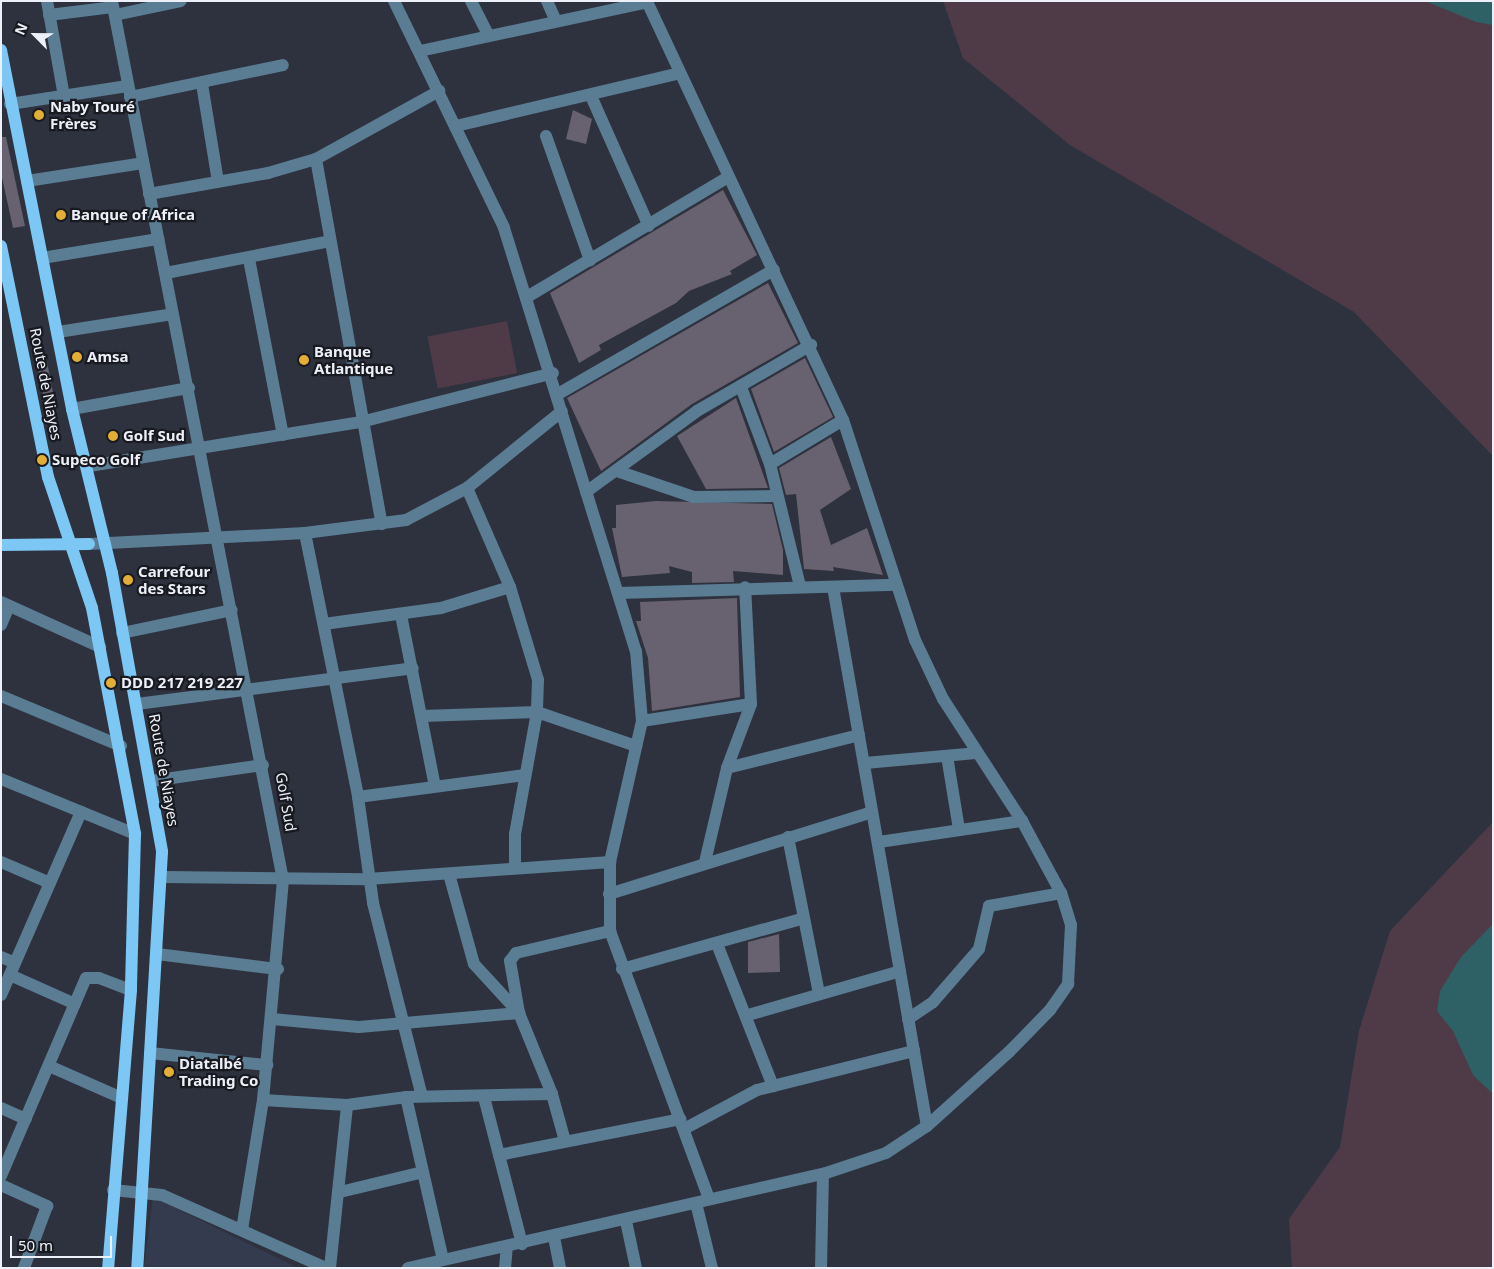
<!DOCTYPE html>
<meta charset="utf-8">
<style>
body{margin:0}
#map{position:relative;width:1494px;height:1269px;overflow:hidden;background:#2e323f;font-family:"Noto Sans",sans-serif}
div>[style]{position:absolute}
.built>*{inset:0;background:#353b4e}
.green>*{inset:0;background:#4f3b48;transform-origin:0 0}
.water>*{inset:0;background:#2d6166}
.building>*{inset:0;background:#68616f;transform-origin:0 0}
.minor>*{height:12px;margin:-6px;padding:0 6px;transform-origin:6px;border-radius:6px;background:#5a7d93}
.major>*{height:12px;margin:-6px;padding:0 6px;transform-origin:6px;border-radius:6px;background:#7dc7f5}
.dots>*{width:14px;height:14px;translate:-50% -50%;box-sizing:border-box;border:2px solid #181a20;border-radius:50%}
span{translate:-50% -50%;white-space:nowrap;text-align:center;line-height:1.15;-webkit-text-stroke:4.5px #181a20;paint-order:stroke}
.poi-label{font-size:15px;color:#edf0f9;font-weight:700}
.left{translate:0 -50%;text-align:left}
.street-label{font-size:15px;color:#edf0f9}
.frame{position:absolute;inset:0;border:2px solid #edf0f9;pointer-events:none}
.north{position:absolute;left:10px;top:10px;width:50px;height:50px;-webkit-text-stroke:4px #181a20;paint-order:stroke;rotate:293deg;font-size:14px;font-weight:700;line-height:20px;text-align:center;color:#edf0f9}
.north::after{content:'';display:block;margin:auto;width:18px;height:22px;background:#edf0f9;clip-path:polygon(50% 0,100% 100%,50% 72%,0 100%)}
.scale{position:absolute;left:10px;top:1236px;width:102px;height:22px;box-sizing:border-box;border:2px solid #edf0f9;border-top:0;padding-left:6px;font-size:15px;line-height:18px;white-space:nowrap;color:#edf0f9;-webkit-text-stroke:4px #181a20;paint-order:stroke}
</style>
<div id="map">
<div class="built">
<div style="clip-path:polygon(153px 1197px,298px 1268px,144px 1268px)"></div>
</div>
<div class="green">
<div style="clip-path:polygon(943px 1px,1425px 1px,1493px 25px,1493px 456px,1354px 312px,1070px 145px,963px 58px)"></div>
<div style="left:507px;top:321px;width:53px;height:81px;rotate:79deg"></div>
<div style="clip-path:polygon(1493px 822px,1493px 1268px,1292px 1268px,1289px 1219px,1340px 1147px,1359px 1031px,1390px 931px)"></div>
</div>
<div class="water">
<div style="clip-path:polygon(1425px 1px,1493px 1px,1493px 25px,1476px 22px)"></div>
<div style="clip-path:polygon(1493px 924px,1493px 1094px,1473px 1075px,1453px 1031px,1437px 1011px,1440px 991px,1461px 957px)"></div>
</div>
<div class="building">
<div style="clip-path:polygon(573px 110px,592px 119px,586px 144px,566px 139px)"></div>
<div style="clip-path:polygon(1px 137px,6px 137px,25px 226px,13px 228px,1px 173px)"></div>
<div style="clip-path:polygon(723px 190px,757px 255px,730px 271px,732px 274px,689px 291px,676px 303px,599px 345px,601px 350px,579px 363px,550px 293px)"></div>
<div style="clip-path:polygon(768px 283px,798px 343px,692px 404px,601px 471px,567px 398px)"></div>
<div style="clip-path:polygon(805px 358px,833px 417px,774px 452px,751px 389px)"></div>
<div style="left:47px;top:362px;width:44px;height:10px;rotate:79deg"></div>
<div style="clip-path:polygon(736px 398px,768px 488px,706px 489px,677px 436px)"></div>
<div style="clip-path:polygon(831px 437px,851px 489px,820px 510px,831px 545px,867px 528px,883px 575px,833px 567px,834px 571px,804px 569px,796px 494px,786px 495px,779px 468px)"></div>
<div style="clip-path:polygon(656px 501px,772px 504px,783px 550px,783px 575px,733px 571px,734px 582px,692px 583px,692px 572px,669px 566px,670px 573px,622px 577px,612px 528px,616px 528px,616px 505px)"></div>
<div style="clip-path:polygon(737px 598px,740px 697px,652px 711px,648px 658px,636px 621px,641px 621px,640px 602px)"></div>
<div style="clip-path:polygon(779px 934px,780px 972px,748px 973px,748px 942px)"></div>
</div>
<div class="minor">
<div style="left:47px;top:1px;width:97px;rotate:79.9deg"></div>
<div style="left:112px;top:1px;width:895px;rotate:78.99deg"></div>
<div style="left:283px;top:880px;width:221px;rotate:95.2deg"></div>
<div style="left:263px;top:1100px;width:131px;rotate:99.2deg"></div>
<div style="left:394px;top:1px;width:252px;rotate:64.1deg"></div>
<div style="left:504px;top:228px;width:443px;rotate:72.7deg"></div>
<div style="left:636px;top:651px;width:70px;rotate:85.1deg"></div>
<div style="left:642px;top:721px;width:145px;rotate:102.8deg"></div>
<div style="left:610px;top:862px;width:69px;rotate:90deg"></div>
<div style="left:610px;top:931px;width:286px;rotate:69.7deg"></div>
<div style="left:471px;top:1px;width:37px;rotate:63deg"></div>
<div style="left:547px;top:1px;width:20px;rotate:66deg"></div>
<div style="left:49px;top:15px;width:64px;rotate:-7.1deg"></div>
<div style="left:115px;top:15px;width:67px;rotate:-12deg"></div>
<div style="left:420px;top:51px;width:233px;rotate:-12.1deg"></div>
<div style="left:202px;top:84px;width:99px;rotate:80.7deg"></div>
<div style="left:591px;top:96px;width:142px;rotate:66deg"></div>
<div style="left:130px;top:97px;width:156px;rotate:-11.8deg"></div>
<div style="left:10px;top:104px;width:119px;rotate:-8.7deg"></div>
<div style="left:456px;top:126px;width:230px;rotate:-13.3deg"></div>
<div style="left:546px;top:136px;width:132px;rotate:70.5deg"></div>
<div style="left:316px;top:159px;width:371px;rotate:79.8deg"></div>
<div style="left:27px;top:181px;width:117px;rotate:-8.8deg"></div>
<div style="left:149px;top:194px;width:121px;rotate:-10deg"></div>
<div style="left:268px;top:173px;width:50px;rotate:-16.3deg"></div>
<div style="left:316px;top:159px;width:141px;rotate:-28.9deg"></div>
<div style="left:42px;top:258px;width:118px;rotate:-9.3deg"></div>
<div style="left:249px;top:259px;width:179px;rotate:79.1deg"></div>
<div style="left:166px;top:273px;width:167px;rotate:-11deg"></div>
<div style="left:527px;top:297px;width:233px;rotate:-30.8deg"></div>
<div style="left:58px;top:332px;width:116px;rotate:-8.9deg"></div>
<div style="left:741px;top:387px;width:82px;rotate:69.4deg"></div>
<div style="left:770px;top:464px;width:126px;rotate:76.2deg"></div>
<div style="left:558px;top:394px;width:249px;rotate:-29.9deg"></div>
<div style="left:72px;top:409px;width:119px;rotate:-10.2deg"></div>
<div style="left:770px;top:464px;width:85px;rotate:-31.1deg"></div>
<div style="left:89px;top:466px;width:276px;rotate:-9.2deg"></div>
<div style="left:361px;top:422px;width:198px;rotate:-14.3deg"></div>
<div style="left:617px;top:471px;width:81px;rotate:18.7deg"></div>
<div style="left:694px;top:497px;width:83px;rotate:-0.7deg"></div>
<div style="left:467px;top:488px;width:108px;rotate:66.5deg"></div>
<div style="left:510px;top:587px;width:97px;rotate:73.2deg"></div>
<div style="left:538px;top:680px;width:32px;rotate:92deg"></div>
<div style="left:537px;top:712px;width:124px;rotate:100.2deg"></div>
<div style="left:515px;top:834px;width:32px;rotate:90deg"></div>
<div style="left:586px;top:492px;width:137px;rotate:-36.1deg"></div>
<div style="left:697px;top:411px;width:132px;rotate:-30.1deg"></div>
<div style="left:305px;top:533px;width:269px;rotate:78.6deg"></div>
<div style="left:358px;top:797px;width:107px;rotate:81.9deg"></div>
<div style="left:373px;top:903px;width:199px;rotate:75.8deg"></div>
<div style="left:89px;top:544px;width:216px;rotate:-2.9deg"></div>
<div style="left:305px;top:533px;width:102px;rotate:-7.3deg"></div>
<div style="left:406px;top:520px;width:69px;rotate:-27.7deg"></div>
<div style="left:467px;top:488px;width:122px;rotate:-39deg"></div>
<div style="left:833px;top:587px;width:547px;rotate:80.11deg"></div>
<div style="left:619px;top:593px;width:276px;rotate:-1.7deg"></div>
<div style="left:1px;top:602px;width:109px;rotate:24.4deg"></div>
<div style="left:401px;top:615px;width:174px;rotate:78.8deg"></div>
<div style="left:324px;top:624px;width:118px;rotate:-7.8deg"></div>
<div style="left:441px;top:608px;width:72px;rotate:-16.9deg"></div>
<div style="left:1px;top:625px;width:21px;rotate:-67deg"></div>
<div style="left:122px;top:633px;width:112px;rotate:-11.8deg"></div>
<div style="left:1px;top:696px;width:130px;rotate:22.6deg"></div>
<div style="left:137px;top:704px;width:278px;rotate:-7.4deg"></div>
<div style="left:422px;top:716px;width:115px;rotate:-2deg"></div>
<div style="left:537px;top:712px;width:105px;rotate:19deg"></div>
<div style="left:642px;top:721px;width:110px;rotate:-8.9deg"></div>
<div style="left:947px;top:756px;width:74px;rotate:80.7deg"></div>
<div style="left:865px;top:763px;width:111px;rotate:-5.1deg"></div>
<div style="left:727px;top:768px;width:136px;rotate:-14deg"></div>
<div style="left:1px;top:779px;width:145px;rotate:22.3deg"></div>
<div style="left:151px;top:781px;width:113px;rotate:-8.1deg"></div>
<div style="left:358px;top:797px;width:168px;rotate:-7.5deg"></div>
<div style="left:788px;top:837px;width:159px;rotate:78.8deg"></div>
<div style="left:879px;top:842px;width:145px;rotate:-8.4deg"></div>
<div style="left:1px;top:862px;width:53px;rotate:23.2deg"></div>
<div style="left:705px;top:862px;width:97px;rotate:-76.8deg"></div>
<div style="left:727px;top:768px;width:68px;rotate:-69.4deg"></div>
<div style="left:751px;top:704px;width:117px;rotate:-92.9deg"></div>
<div style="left:449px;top:874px;width:93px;rotate:74.5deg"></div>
<div style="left:474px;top:964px;width:67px;rotate:47.4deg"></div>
<div style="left:163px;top:877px;width:205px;rotate:0.6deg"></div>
<div style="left:368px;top:879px;width:243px;rotate:-4deg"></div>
<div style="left:609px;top:894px;width:275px;rotate:-17.3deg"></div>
<div style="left:717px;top:944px;width:153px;rotate:68.5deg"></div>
<div style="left:157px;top:954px;width:122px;rotate:7.1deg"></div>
<div style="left:1px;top:957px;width:15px;rotate:23deg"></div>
<div style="left:622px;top:969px;width:186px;rotate:-15.6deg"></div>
<div style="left:10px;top:975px;width:71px;rotate:24deg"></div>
<div style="left:1px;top:995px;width:200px;rotate:-66.4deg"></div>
<div style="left:748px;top:1015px;width:158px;rotate:-16.1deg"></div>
<div style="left:272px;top:1019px;width:87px;rotate:5.3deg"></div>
<div style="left:359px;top:1027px;width:161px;rotate:-5deg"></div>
<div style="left:908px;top:1019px;width:30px;rotate:-34deg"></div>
<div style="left:933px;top:1002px;width:70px;rotate:-49deg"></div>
<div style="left:979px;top:949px;width:44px;rotate:-76.9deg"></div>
<div style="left:989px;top:906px;width:73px;rotate:-10.2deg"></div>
<div style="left:150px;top:1053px;width:118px;rotate:5.9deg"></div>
<div style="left:49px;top:1066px;width:80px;rotate:23.7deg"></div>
<div style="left:406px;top:1097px;width:167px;rotate:77.2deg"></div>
<div style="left:484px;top:1097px;width:152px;rotate:75.5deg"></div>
<div style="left:263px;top:1100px;width:84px;rotate:3.4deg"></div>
<div style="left:347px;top:1105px;width:60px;rotate:-7.7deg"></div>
<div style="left:406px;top:1097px;width:146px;rotate:-1.2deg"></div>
<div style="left:1px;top:1108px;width:27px;rotate:24deg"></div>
<div style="left:684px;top:1129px;width:83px;rotate:-28.1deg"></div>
<div style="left:757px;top:1090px;width:162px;rotate:-14deg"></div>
<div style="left:565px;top:1141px;width:49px;rotate:-105.5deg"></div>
<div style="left:552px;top:1094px;width:87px;rotate:-112.2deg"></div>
<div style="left:519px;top:1013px;width:53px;rotate:-99.8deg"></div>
<div style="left:510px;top:961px;width:10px;rotate:-53deg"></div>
<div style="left:516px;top:953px;width:97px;rotate:-13.2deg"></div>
<div style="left:499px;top:1155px;width:185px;rotate:-11.2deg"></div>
<div style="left:1px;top:1176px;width:215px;rotate:-66.8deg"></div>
<div style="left:86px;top:978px;width:13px"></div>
<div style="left:99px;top:978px;width:34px;rotate:21deg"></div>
<div style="left:1px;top:1185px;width:51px;rotate:24.5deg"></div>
<div style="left:47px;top:1206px;width:66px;rotate:110.4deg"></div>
<div style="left:113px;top:1190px;width:49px;rotate:5.8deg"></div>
<div style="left:162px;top:1195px;width:180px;rotate:24deg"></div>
<div style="left:340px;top:1192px;width:85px;rotate:-13.5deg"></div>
<div style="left:696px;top:1203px;width:67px;rotate:76.2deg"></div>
<div style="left:626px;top:1221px;width:48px;rotate:78deg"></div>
<div style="left:554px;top:1237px;width:32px;rotate:79deg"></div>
<div style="left:330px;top:1268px;width:164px;rotate:-84deg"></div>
<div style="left:408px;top:1268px;width:426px;rotate:-12.8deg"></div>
<div style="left:823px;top:1174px;width:66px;rotate:-18.4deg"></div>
<div style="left:886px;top:1153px;width:49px;rotate:-33.4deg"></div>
<div style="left:927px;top:1126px;width:110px;rotate:-42.1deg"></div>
<div style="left:1009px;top:1052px;width:59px;rotate:-45.7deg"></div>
<div style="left:1050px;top:1010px;width:32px;rotate:-55deg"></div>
<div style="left:1068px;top:984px;width:59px;rotate:-87.1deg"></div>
<div style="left:1071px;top:925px;width:34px;rotate:-107deg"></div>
<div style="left:1061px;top:893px;width:82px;rotate:-118.4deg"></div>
<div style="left:1022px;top:821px;width:145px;rotate:-122.9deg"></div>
<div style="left:943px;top:699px;width:65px;rotate:-115.4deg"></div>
<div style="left:915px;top:640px;width:231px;rotate:-108.1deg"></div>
<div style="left:843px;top:420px;width:463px;rotate:-115.1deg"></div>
<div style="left:505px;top:1268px;width:21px;rotate:-85deg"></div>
<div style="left:821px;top:1268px;width:94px;rotate:-88.8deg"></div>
</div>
<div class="major">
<div style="left:1px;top:50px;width:366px;rotate:78.8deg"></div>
<div style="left:72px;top:409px;width:169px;rotate:76.3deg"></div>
<div style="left:112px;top:573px;width:283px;rotate:79.8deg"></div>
<div style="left:162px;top:852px;width:417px;rotate:93.4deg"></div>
<div style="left:1px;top:246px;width:236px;rotate:78.5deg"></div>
<div style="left:48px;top:477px;width:138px;rotate:71.4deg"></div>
<div style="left:92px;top:608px;width:230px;rotate:79.2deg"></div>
<div style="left:135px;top:834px;width:156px;rotate:91.5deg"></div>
<div style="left:131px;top:990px;width:279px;rotate:94.7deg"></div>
<div style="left:1px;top:545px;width:88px;rotate:-0.7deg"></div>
</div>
<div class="dots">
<div style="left:39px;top:115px;background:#e3ae35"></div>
<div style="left:61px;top:215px;background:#e3ae35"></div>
<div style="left:77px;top:357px;background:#e3ae35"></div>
<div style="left:304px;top:360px;background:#e3ae35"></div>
<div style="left:113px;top:436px;background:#e3ae35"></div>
<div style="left:42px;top:460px;background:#e3ae35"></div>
<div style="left:128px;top:580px;background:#e3ae35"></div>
<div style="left:111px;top:683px;background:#e3ae35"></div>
<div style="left:169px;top:1072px;background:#e3ae35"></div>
</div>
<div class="poi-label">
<span class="left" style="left:50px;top:115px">Naby Touré<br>Frères</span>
<span class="left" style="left:71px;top:215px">Banque of Africa</span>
<span class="left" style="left:314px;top:360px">Banque<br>Atlantique</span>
<span class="left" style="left:87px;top:357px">Amsa</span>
<span class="left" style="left:123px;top:436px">Golf Sud</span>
<span class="left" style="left:52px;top:460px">Supeco Golf</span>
<span class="left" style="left:138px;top:580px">Carrefour<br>des Stars</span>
<span class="left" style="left:121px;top:683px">DDD 217 219 227</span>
<span class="left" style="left:179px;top:1072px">Diatalbé<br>Trading Co</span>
</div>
<div class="street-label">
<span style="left:46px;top:384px;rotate:79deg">Route de Niayes</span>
<span style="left:164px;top:770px;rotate:80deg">Route de Niayes</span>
<span style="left:286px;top:802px;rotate:80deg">Golf Sud</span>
</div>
<div class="frame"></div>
<div class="north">N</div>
<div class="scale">50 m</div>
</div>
